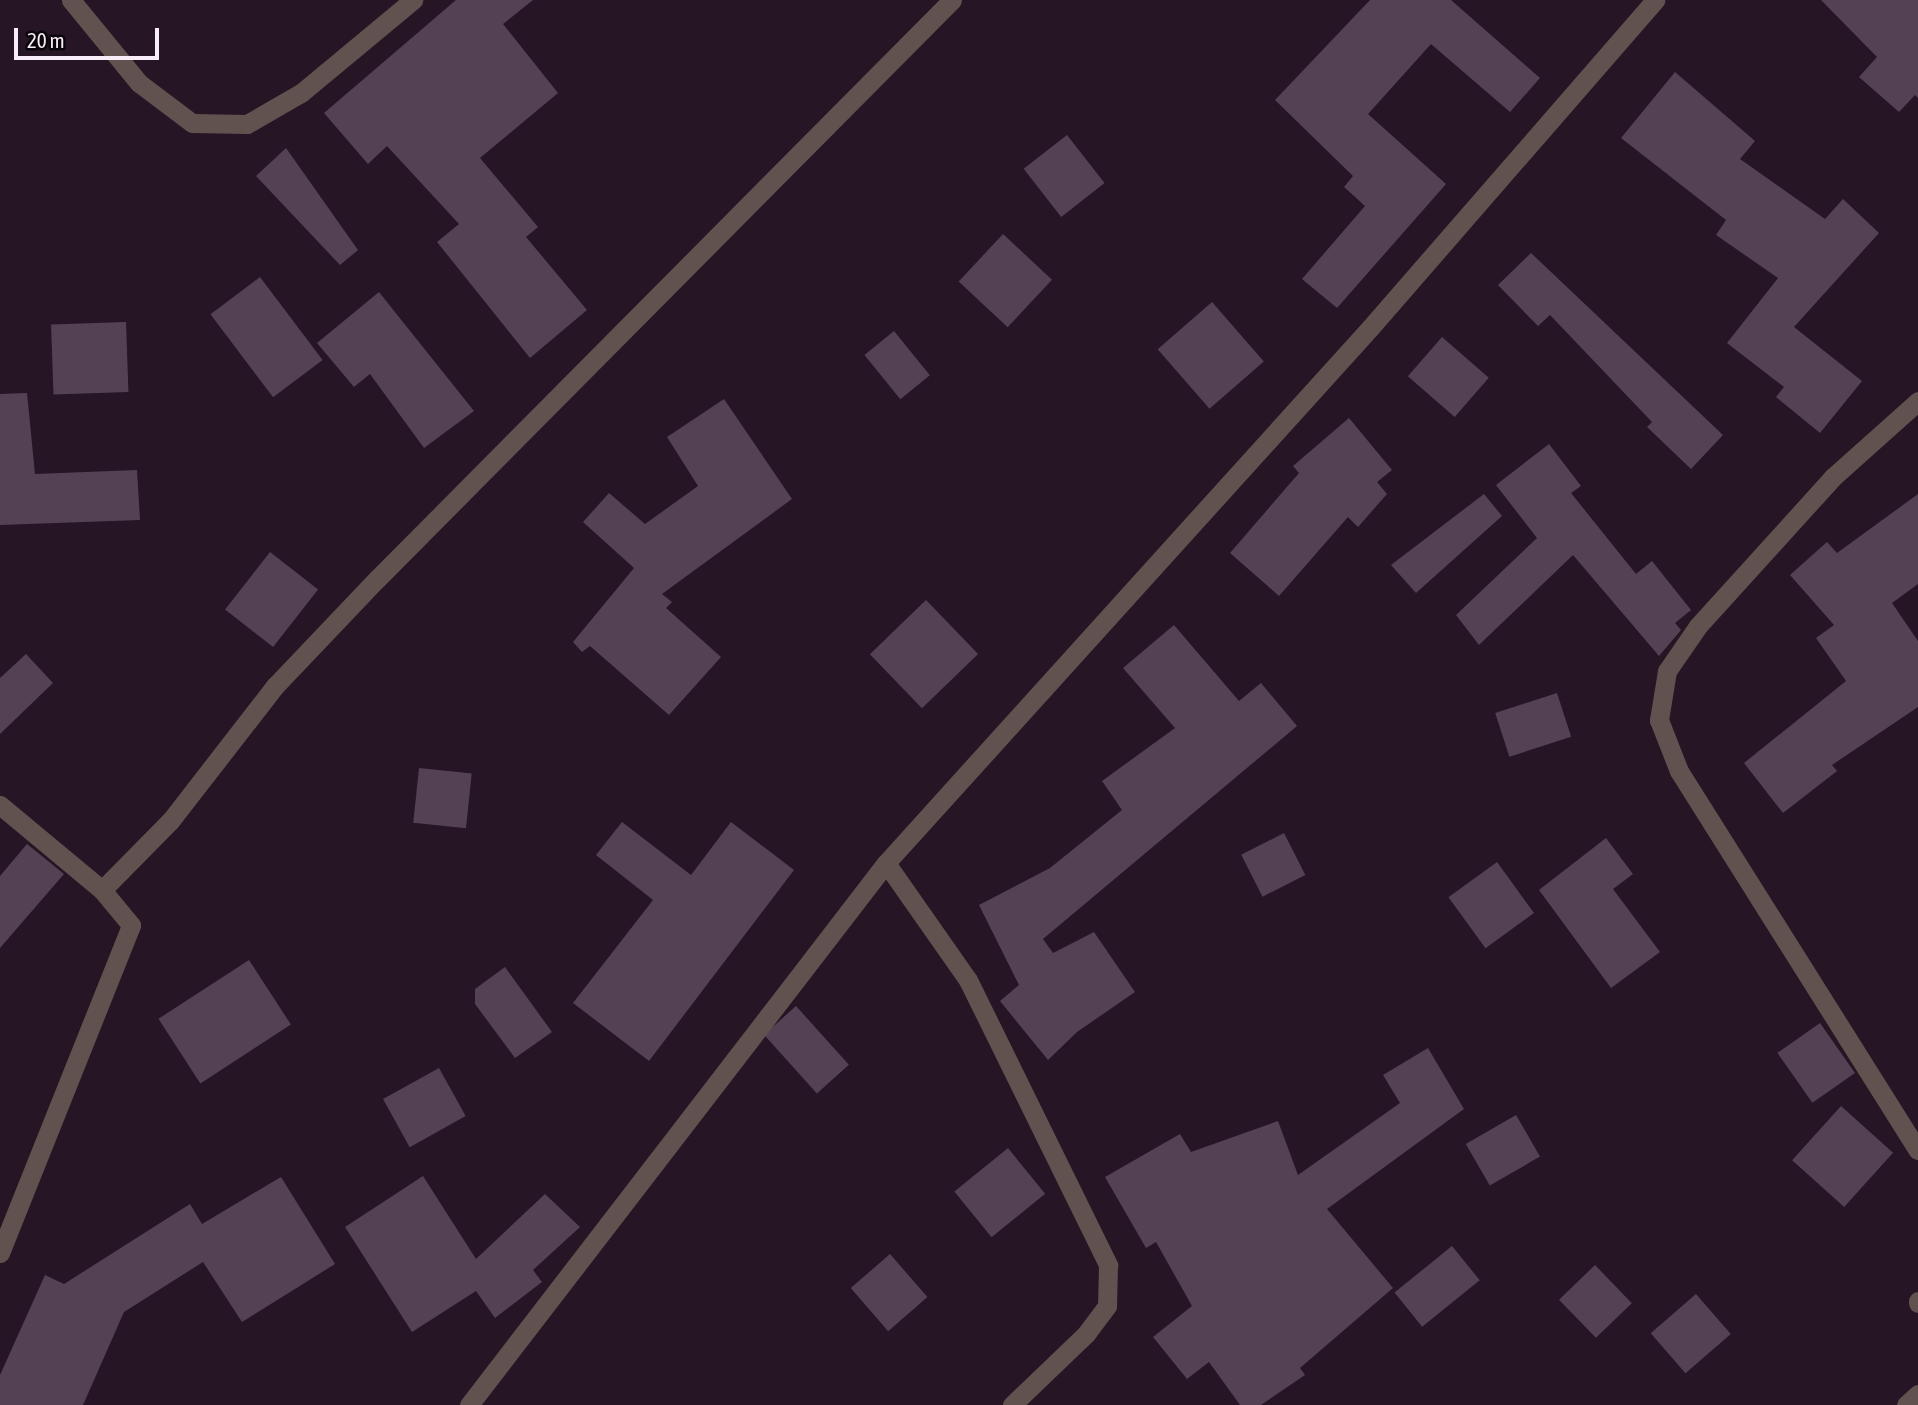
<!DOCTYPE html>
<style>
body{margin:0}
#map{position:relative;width:1918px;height:1405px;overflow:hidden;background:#251525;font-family:"Asap Condensed",sans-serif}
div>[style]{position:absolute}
.building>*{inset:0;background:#544254;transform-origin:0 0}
.minor>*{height:19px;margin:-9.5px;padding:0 9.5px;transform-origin:9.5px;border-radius:9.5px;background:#61524f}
span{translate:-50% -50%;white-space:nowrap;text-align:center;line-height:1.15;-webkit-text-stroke:6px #0a050a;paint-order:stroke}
.scale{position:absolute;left:14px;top:28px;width:145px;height:32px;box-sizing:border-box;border:4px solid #f7ecf7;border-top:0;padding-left:9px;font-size:21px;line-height:24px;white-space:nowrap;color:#f7ecf7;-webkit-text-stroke:5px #0a050a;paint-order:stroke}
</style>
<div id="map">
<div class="building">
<div style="clip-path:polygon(456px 0,533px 0,503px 24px,558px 93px,480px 158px,538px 227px,526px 237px,587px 310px,530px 358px,437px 242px,459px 224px,387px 146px,368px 164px,324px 113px)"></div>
<div style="clip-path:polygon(1370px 0,1451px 0,1540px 78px,1510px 112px,1431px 44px,1368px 114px,1446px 184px,1337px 308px,1302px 279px,1365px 206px,1344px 187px,1353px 176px,1275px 100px)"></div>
<div style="clip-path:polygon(1821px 0,1918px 0,1918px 98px,1915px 95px,1899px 112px,1859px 77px,1877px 57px)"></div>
<div style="clip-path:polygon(1675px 72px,1755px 141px,1740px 159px,1825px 219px,1843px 199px,1879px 233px,1794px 327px,1862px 381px,1820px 433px,1776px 397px,1784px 387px,1727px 343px,1778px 278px,1716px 235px,1726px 220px,1621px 138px)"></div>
<div style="left:1067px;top:135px;width:61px;height:55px;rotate:52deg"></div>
<div style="clip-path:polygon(286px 148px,358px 250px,340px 265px,256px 176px)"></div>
<div style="left:1003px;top:234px;width:67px;height:65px;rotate:43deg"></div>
<div style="clip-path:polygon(1531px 253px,1723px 435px,1691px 469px,1647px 427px,1652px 422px,1550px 315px,1538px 326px,1498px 285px)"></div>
<div style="left:260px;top:277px;width:104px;height:62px;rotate:53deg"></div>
<div style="clip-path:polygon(379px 292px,474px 411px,424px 448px,370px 374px,354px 387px,317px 343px)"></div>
<div style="left:1212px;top:302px;width:79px;height:72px;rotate:49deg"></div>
<div style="left:126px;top:322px;width:70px;height:75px;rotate:88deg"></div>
<div style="left:894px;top:331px;width:57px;height:38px;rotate:51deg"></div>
<div style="left:1442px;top:337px;width:62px;height:52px;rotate:41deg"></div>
<div style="clip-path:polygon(27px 393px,35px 474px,137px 470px,140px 520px,0 525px,0 394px)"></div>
<div style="clip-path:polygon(724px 399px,792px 499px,662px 594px,672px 602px,666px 608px,721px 657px,669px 715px,590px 646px,582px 652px,573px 642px,634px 568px,583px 522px,609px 493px,645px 524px,698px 486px,667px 437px)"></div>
<div style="clip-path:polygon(1349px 418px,1392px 470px,1377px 482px,1387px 494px,1358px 527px,1348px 517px,1279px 596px,1230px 553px,1299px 473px,1293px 466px)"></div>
<div style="clip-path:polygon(1549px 444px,1581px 486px,1571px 493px,1636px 574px,1652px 561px,1691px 610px,1675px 623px,1681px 630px,1659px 656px,1573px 555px,1479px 645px,1456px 615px,1537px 538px,1496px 485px)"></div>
<div style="clip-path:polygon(1484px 494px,1502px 516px,1416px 593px,1391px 565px)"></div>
<div style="clip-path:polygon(1918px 494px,1918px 584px,1892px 603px,1918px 641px,1918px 707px,1832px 765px,1837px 771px,1783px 813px,1744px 763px,1846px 681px,1816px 638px,1834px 625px,1790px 575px,1827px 542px,1837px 553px)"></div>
<div style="left:270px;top:552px;width:61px;height:73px;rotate:38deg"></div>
<div style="left:926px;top:600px;width:75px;height:78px;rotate:46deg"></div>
<div style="clip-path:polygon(1174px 625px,1239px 701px,1261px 683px,1297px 726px,1043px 939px,1053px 953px,1094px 932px,1135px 992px,1077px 1032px,1048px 1060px,1000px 1001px,1019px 985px,979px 905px,1050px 868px,1122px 810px,1102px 781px,1175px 728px,1123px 668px)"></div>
<div style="clip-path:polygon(26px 654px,53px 683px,0 734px,0 678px)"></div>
<div style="left:1557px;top:693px;width:46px;height:65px;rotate:72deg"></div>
<div style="left:419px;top:768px;width:53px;height:55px;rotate:6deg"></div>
<div style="clip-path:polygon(622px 822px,691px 875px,731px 822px,794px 870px,649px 1061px,573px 1003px,653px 900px,596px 855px)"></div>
<div style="left:1284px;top:833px;width:47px;height:48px;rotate:63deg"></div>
<div style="clip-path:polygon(1606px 838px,1633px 874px,1613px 889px,1660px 952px,1611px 988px,1539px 890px)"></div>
<div style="clip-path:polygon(27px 844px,64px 874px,0 948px,0 876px)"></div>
<div style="left:1497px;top:862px;width:63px;height:60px;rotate:54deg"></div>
<div style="left:249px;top:960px;width:77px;height:108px;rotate:57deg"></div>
<div style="clip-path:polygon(505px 967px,552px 1032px,515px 1058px,475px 1004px,475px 989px)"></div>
<div style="left:796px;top:1006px;width:79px;height:43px;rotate:48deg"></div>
<div style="left:1820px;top:1023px;width:61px;height:52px;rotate:55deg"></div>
<div style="clip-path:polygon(1428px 1048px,1464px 1109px,1327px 1209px,1393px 1288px,1300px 1368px,1305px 1375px,1261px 1405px,1240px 1405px,1209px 1362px,1187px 1379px,1153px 1337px,1192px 1306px,1156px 1242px,1146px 1248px,1105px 1177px,1180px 1134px,1191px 1152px,1278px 1121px,1298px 1175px,1400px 1103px,1383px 1075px)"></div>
<div style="left:439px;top:1068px;width:55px;height:64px;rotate:61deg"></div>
<div style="left:1841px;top:1106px;width:70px;height:73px;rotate:42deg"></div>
<div style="left:1516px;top:1115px;width:48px;height:58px;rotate:60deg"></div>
<div style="left:1008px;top:1148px;width:59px;height:69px;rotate:51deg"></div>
<div style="clip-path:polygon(423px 1176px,476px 1259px,545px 1194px,580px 1227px,533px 1270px,542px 1282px,495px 1318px,476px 1291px,412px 1332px,345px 1227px)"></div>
<div style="clip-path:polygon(281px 1177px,335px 1264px,242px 1322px,203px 1262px,124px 1312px,83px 1405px,0 1405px,0 1375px,45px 1275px,64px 1284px,190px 1204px,202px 1224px)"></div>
<div style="left:1452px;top:1246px;width:44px;height:74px;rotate:51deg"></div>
<div style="left:890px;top:1254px;width:57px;height:52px;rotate:49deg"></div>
<div style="left:1595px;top:1265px;width:53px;height:50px;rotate:46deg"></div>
<div style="left:1696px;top:1294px;width:53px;height:60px;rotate:49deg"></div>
</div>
<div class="minor">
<div style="left:71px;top:0;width:107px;rotate:50.7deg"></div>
<div style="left:139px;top:83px;width:66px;rotate:37deg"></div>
<div style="left:192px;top:123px;width:55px;rotate:1deg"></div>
<div style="left:247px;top:124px;width:62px;rotate:-29.9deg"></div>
<div style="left:301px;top:93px;width:146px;rotate:-39.7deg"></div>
<div style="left:1918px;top:401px;width:113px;rotate:138.2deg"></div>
<div style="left:1834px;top:476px;width:202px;rotate:132.2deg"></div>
<div style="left:1698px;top:626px;width:55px;rotate:124.6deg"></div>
<div style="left:1667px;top:671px;width:50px;rotate:99.3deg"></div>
<div style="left:1659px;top:720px;width:55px;rotate:68.6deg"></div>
<div style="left:1679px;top:771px;width:448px;rotate:57.8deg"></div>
<div style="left:0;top:805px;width:133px;rotate:39.8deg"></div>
<div style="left:886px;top:863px;width:143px;rotate:55deg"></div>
<div style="left:968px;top:980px;width:318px;rotate:63.8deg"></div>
<div style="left:1108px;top:1265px;width:41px;rotate:91.4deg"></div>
<div style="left:1107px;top:1306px;width:34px;rotate:127deg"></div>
<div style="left:1087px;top:1333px;width:104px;rotate:136.2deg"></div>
<div style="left:0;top:1253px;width:353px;rotate:-68.2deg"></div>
<div style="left:131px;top:925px;width:45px;rotate:-129.6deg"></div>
<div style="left:102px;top:890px;width:98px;rotate:-45.4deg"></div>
<div style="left:171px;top:820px;width:170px;rotate:-52.2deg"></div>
<div style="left:275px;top:686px;width:148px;rotate:-46.4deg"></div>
<div style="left:377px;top:579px;width:816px;rotate:-45.2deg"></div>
<div style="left:1918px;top:1301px;width:2px;rotate:90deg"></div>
<div style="left:469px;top:1405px;width:684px;rotate:-52.43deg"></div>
<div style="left:886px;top:863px;width:721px;rotate:-47.87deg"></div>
<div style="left:1370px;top:328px;width:435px;rotate:-49deg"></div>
<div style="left:1906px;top:1405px;width:16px;rotate:-43deg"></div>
</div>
<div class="scale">20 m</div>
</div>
